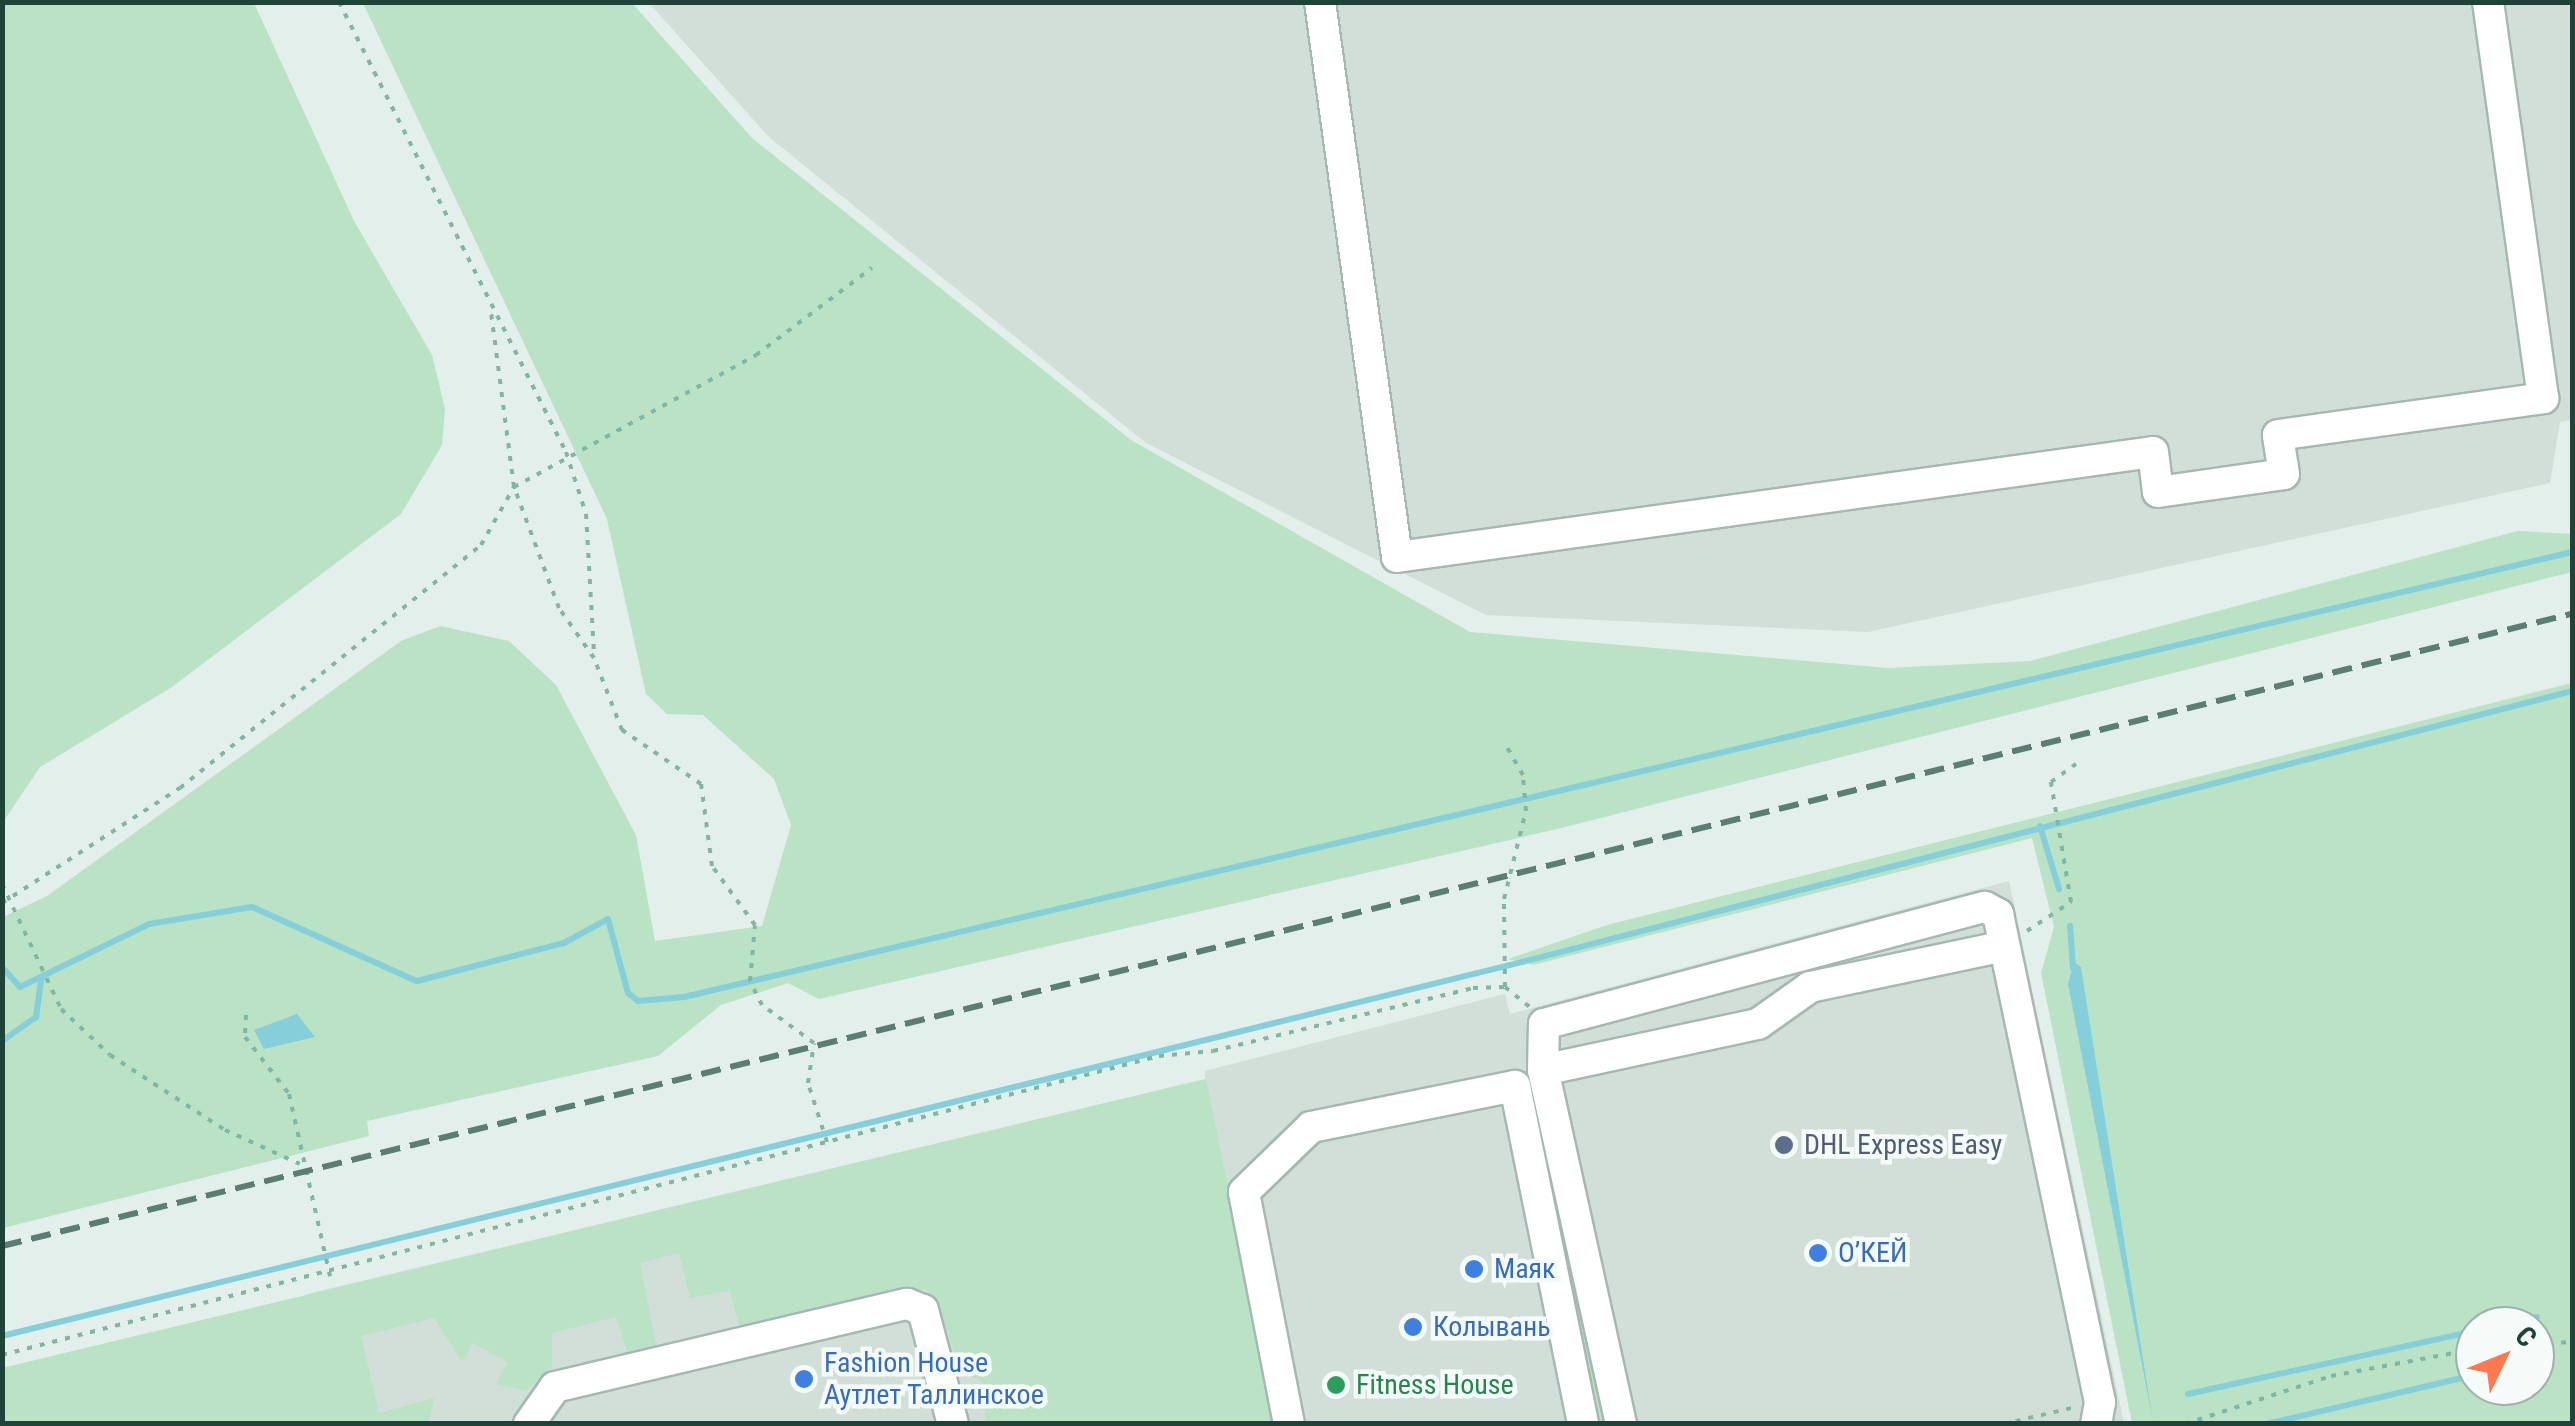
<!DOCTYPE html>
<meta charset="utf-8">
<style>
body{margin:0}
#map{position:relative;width:2575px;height:1426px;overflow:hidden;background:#e3efea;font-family:"Roboto Condensed",sans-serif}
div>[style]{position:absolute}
.built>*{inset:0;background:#d1dfd8}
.green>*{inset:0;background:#bae2c4}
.water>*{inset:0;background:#85cfda}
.stream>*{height:6px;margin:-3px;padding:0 3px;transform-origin:3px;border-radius:3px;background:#85cfda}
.path>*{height:4px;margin-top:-2px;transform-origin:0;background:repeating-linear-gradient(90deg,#80b6a4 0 5px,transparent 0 13px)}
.roads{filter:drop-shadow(2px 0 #a5b8b1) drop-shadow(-2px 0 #a5b8b1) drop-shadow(0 2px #a5b8b1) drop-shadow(0 -2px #a5b8b1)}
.minor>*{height:30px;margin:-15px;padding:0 15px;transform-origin:15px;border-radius:15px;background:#fff}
.rail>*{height:6px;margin-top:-3px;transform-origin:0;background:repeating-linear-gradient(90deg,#5b7e74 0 20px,transparent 0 30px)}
.dots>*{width:28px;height:28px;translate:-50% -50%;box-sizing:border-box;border:5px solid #f5fbf8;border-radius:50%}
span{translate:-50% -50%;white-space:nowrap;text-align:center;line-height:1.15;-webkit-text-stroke:9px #f5fbf8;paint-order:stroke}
.service-label{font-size:28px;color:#4e5e75}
.left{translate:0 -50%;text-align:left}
.shop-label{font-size:28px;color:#366cbe}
.leisure-label{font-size:28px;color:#27864d}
.frame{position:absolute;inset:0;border:5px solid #204339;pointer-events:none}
.north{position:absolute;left:2455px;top:1306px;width:100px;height:100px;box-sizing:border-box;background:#f5fbf8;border:2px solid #a0b1ac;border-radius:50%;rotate:47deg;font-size:28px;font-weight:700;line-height:40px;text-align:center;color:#204339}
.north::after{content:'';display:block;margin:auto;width:35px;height:45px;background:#ff7951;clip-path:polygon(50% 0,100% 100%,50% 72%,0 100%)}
</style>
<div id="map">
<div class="built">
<div style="clip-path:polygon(649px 3px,2572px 3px,2572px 420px,2560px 422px,2550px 483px,1868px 632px,1486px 615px,1146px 443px,769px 137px)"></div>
<div style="clip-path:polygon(2009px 881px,2124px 1423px,339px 1423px,307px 1294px,1205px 1079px,1205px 1071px,1505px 994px,1510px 1014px)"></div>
</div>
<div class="green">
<div style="clip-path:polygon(3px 2px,254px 3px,354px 221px,432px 355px,445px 409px,442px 445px,401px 514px,172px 687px,40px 767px,3px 822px)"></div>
<div style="clip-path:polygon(363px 3px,632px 3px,752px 138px,1131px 440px,1470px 632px,1888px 668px,2030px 661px,2518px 531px,2572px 534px,2572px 572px,1557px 829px,819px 999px,788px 983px,721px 1005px,658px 1056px,367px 1121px,369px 1136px,3px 1228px,3px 917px,47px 896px,401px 641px,440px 626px,509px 641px,556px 685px,636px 835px,655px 941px,762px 926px,791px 825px,774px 779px,703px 715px,667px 714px,646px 694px,607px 519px)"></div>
<div style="clip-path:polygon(evenodd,2572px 683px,2572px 1423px,2132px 1423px,2041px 973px,2054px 927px,2032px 838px,1533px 965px,1508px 959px,1607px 925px,2572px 683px,2074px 963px,2081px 968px,2153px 1420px,2074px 963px,2572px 683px,2475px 1326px,2535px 1326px,2535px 1386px,2475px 1386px,2475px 1326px)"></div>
<div style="clip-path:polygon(1206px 1079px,1276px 1423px,986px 1423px,981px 1381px,959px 1371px,940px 1306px,925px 1289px,741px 1332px,730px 1291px,690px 1298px,679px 1253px,640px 1263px,657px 1350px,627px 1352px,616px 1317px,552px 1333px,552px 1366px,526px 1391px,496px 1384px,508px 1362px,473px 1343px,462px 1362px,434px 1318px,361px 1336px,379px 1413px,434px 1398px,429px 1423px,3px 1423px,2px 1368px)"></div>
<div style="clip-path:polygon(1542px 1128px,1613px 1423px,1595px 1423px)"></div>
</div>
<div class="water">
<div style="clip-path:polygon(2074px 962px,2081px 967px,2153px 1421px,2068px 984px)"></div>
<div style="clip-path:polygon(297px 1014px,315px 1037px,264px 1049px,254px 1030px)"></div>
</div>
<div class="stream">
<div style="left:2040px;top:826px;width:66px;rotate:73.2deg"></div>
<div style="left:2070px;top:926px;width:42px;rotate:85.9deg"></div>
<div style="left:2px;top:967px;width:27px;rotate:48deg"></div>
<div style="left:20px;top:987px;width:144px;rotate:-26deg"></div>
<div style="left:149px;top:924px;width:104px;rotate:-9.4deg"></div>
<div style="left:252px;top:907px;width:181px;rotate:24.2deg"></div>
<div style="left:417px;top:981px;width:152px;rotate:-14.5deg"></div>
<div style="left:564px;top:943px;width:50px;rotate:-28.6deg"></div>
<div style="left:608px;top:919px;width:77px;rotate:74.9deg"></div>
<div style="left:628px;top:993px;width:13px;rotate:39deg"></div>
<div style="left:638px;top:1001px;width:46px;rotate:-5deg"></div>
<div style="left:684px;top:997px;width:1940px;rotate:-13.26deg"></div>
<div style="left:2px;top:1041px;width:42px;rotate:-35.2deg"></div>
<div style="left:36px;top:1017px;width:37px;rotate:-82deg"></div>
<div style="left:2496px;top:1326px;width:42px;rotate:-12.4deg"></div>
<div style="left:2px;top:1336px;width:1565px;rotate:-13.82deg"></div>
<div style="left:1522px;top:962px;width:1084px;rotate:-14.47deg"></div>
<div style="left:2188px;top:1394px;width:294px;rotate:-12.4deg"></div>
<div style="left:2267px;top:1424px;width:214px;rotate:-13.3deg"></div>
</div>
<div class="path">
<div style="left:339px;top:2px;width:504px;rotate:63.23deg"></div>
<div style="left:566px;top:452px;width:65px;rotate:72.1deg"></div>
<div style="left:586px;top:514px;width:140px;rotate:86.7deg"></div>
<div style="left:2px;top:884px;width:138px;rotate:64.7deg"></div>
<div style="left:61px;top:1009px;width:67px;rotate:43.2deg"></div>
<div style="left:110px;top:1055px;width:137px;rotate:33.1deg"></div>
<div style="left:225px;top:1130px;width:82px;rotate:24.4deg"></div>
<div style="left:2px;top:903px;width:212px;rotate:-32.9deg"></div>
<div style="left:180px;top:788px;width:387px;rotate:-38.9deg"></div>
<div style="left:481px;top:545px;width:67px;rotate:-60.4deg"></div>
<div style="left:514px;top:487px;width:177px;rotate:-97.5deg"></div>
<div style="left:2027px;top:931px;width:53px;rotate:-33.4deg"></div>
<div style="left:2071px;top:902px;width:122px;rotate:-99.5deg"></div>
<div style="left:2051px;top:782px;width:31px;rotate:-36deg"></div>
<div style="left:1505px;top:987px;width:88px;rotate:-90.7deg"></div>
<div style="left:1504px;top:899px;width:91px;rotate:-76deg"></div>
<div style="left:1526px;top:811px;width:36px;rotate:-95deg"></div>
<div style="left:1523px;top:775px;width:34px;rotate:-120deg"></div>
<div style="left:246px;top:1015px;width:22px;rotate:93deg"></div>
<div style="left:245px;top:1037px;width:72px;rotate:52.3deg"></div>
<div style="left:289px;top:1094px;width:187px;rotate:77.3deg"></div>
<div style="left:827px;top:1142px;width:62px;rotate:-107.9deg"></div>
<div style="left:808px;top:1083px;width:40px;rotate:-81.5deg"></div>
<div style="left:814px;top:1043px;width:64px;rotate:-143.8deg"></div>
<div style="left:762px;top:1005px;width:27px;rotate:-117deg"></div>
<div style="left:750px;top:981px;width:56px;rotate:-84.9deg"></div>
<div style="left:755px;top:925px;width:73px;rotate:-126.1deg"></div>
<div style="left:712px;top:866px;width:83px;rotate:-97.6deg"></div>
<div style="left:701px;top:784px;width:96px;rotate:-145.6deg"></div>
<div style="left:622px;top:730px;width:77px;rotate:-111.3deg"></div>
<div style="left:594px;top:658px;width:61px;rotate:-125deg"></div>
<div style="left:559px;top:608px;width:129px;rotate:-110.4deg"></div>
<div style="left:514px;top:487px;width:276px;rotate:-28.6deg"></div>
<div style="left:756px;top:355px;width:145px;rotate:-36.9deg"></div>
<div style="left:2535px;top:1344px;width:37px;rotate:-3deg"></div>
<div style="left:2px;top:1355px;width:1195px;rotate:-14.49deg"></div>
<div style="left:1159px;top:1056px;width:54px;rotate:-5.3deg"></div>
<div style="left:1213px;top:1051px;width:268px;rotate:-13.6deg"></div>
<div style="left:1473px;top:988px;width:32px;rotate:-2deg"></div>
<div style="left:1505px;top:987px;width:32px;rotate:39deg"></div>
<div style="left:2003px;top:1424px;width:71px;rotate:-13.1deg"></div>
<div style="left:2185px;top:1424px;width:154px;rotate:-18.2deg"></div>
<div style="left:2331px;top:1376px;width:147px;rotate:-10.6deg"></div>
</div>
<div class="roads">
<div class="minor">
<div style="left:1320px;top:2px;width:560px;rotate:82.1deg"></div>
<div style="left:1397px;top:557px;width:763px;rotate:-7.91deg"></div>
<div style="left:2153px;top:452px;width:40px;rotate:82.9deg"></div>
<div style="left:2158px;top:492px;width:127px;rotate:-8.1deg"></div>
<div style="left:2284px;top:474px;width:39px;rotate:-99deg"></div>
<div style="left:2278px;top:435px;width:268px;rotate:-7.9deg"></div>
<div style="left:2543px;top:398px;width:400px;rotate:-97.9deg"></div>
<div style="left:1543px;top:1070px;width:220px;rotate:-12.1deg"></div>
<div style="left:1758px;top:1024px;width:64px;rotate:-35.4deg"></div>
<div style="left:1810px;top:987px;width:198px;rotate:-11.9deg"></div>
<div style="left:529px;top:1424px;width:45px;rotate:-54.9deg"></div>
<div style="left:555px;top:1387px;width:362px;rotate:-13.3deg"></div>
<div style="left:907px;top:1304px;width:17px;rotate:21deg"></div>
<div style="left:923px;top:1310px;width:118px;rotate:75.3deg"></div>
<div style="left:1289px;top:1424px;width:236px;rotate:-101deg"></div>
<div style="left:1244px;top:1192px;width:93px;rotate:-44.1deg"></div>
<div style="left:1311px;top:1127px;width:208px;rotate:-11.4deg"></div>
<div style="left:1515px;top:1086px;width:345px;rotate:78.6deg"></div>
<div style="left:1621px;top:1424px;width:362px;rotate:-102.4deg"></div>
<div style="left:1543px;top:1070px;width:46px;rotate:-88.8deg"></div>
<div style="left:1544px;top:1024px;width:456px;rotate:-14.9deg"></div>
<div style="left:1985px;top:907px;width:15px;rotate:28deg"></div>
<div style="left:1998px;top:914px;width:499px;rotate:78.2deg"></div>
<div style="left:2100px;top:1402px;width:22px;rotate:100deg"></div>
</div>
</div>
<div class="rail">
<div style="left:2px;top:1246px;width:2647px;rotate:-13.82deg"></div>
</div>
<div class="dots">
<div style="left:1784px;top:1145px;background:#5c6f8a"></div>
<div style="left:1818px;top:1253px;background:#3f7fe0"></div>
<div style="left:1474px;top:1269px;background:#3f7fe0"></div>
<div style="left:1413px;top:1327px;background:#3f7fe0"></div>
<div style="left:804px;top:1379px;background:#3f7fe0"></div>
<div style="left:1336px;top:1385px;background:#2e9e5b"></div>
</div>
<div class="service-label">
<span class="left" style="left:1804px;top:1145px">DHL Express Easy</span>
</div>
<div class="shop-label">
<span class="left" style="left:1838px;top:1253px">О’КЕЙ</span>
<span class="left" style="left:1494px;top:1269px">Маяк</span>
<span class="left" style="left:1433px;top:1327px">Колывань</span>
<span class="left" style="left:824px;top:1379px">Fashion House<br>Аутлет Таллинское</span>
</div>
<div class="leisure-label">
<span class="left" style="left:1356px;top:1385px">Fitness House</span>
</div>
<div class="frame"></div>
<div class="north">С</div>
</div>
